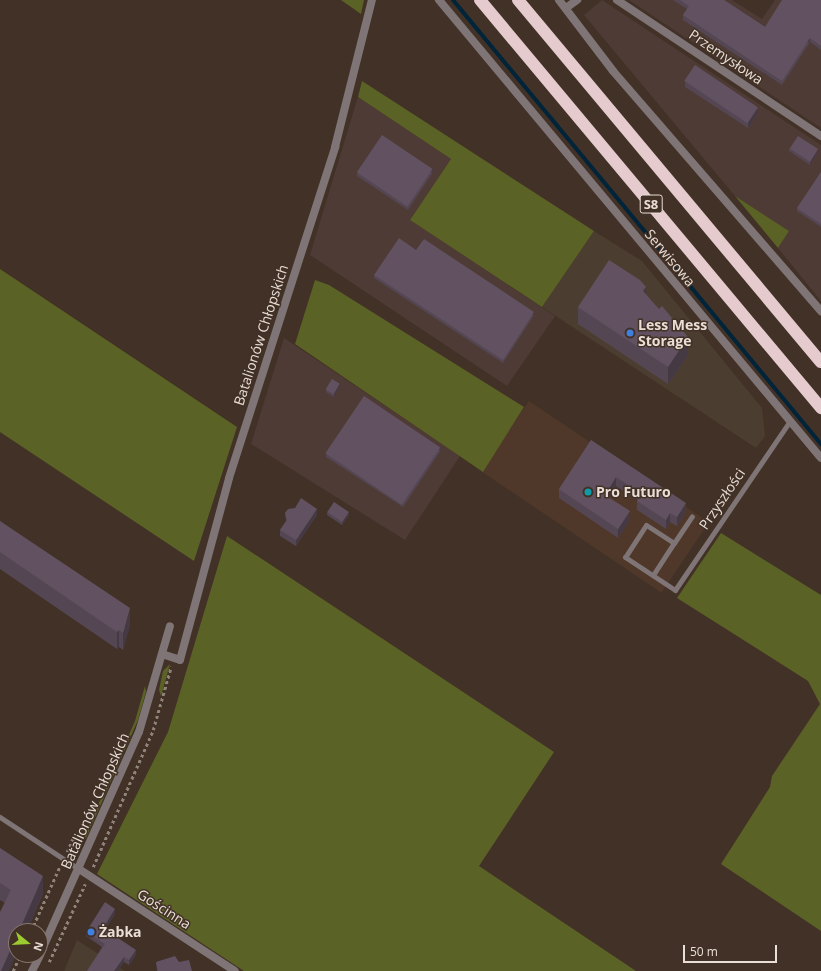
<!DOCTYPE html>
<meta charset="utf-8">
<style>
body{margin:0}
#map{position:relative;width:821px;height:971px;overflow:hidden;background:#423126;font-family:"Open Sans",sans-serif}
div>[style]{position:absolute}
.commercial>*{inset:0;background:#4b3d2f}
.industrial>*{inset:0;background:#4e3b35}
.built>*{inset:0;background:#4f3829;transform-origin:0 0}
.green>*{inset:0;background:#5b6226}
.stream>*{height:4px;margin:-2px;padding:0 2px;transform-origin:2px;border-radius:2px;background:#00243a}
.path>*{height:2.5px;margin-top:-1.25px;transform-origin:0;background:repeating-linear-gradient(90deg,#908379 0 3px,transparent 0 6px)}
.service>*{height:5px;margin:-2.5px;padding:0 2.5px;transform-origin:2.5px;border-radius:2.5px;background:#7f7476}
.minor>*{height:8px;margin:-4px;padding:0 4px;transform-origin:4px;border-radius:4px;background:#7f7476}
.motorway>*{height:12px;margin:-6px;padding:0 6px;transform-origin:6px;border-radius:6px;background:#e5cace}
.wall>*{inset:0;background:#544753}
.shaded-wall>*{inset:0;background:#453944;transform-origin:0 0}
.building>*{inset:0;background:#625261;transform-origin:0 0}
.dots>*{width:11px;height:11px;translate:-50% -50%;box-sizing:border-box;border:2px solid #423126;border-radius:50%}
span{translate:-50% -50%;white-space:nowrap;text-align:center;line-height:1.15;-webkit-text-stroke:3px #423126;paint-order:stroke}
.shield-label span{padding:1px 3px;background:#423126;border:1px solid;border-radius:3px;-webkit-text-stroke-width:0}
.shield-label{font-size:13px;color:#e9dfd7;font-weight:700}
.street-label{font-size:14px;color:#e9dfd7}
.poi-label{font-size:14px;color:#e9dfd7;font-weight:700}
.left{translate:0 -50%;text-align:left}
.north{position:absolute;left:8px;top:923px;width:40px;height:40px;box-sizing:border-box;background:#423126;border:1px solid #85776d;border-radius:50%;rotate:108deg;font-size:11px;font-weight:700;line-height:16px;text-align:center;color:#e9dfd7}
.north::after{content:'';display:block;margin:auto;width:14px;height:18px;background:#9dca30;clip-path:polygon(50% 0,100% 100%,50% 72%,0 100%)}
.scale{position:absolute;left:683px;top:945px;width:94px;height:18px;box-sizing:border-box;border:2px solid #e9dfd7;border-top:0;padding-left:5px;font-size:12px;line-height:14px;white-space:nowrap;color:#e9dfd7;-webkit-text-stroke:3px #423126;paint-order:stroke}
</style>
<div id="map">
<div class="commercial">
<div style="clip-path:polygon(594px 231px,642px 261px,762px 408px,765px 436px,756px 448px,542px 307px)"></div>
<div style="clip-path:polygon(77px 940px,125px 971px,64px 971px)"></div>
</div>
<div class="industrial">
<div style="clip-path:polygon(602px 0,821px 145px,821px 301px,778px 248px,789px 231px,735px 196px,584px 15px)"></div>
<div style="clip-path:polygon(629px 0,732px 0,762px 19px,775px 0,821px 0,821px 128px)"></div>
<div style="clip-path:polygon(358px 97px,451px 159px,410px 220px,555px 316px,507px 386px,310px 255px)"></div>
<div style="clip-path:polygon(284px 338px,460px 456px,405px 540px,251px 444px)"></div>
</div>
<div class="built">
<div style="left:529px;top:401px;width:217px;height:85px;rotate:34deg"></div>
</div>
<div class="green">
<div style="clip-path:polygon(341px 0,364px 0,361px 14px)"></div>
<div style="clip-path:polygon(362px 81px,594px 231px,542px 307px,410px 220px,451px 159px,358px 97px)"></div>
<div style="clip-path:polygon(735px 196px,789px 231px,778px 248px)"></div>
<div style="clip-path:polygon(0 269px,237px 427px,194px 561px,0 432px)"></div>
<div style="clip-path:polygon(315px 280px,329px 285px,524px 407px,483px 472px,295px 344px)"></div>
<div style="clip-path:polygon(721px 533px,821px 595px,821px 931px,721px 864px,770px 787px,772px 776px,820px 704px,808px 681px,677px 598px)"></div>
<div style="clip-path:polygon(227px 536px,554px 752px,479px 866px,636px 971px,244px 971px,97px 874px,168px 732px)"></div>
<div style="clip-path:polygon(170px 664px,161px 696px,159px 690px,163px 671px)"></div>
<div style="clip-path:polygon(145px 686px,146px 692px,138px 720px,86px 838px,84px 837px,135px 721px)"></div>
</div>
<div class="stream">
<div style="left:453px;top:0;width:577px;rotate:50.35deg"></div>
</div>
<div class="path">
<div style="left:67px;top:852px;width:15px;rotate:-67deg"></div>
<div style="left:73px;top:838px;width:7px;rotate:16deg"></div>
<div style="left:93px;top:867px;width:150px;rotate:-66.3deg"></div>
<div style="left:153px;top:730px;width:66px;rotate:-74.1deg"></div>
<div style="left:31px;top:931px;width:71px;rotate:-66deg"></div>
<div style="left:49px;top:962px;width:86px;rotate:-65.2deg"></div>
<div style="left:13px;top:971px;width:17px;rotate:-66deg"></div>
</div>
<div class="service">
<div style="left:674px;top:543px;width:32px;rotate:-56deg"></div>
<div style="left:653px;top:575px;width:38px;rotate:-57deg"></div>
<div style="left:674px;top:543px;width:33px;rotate:-147deg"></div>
<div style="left:646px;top:525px;width:38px;rotate:123deg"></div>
<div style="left:625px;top:557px;width:60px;rotate:33.4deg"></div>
<div style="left:675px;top:590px;width:203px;rotate:-55.8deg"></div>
<div style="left:0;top:817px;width:95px;rotate:33.4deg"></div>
</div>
<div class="minor">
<div style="left:439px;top:0;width:596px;rotate:50.17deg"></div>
<div style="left:559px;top:0;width:89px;rotate:52.7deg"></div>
<div style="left:613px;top:71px;width:318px;rotate:49.1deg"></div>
<div style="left:617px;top:0;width:245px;rotate:33.7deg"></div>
<div style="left:566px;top:8px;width:14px;rotate:-36deg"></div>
<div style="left:162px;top:654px;width:19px;rotate:18deg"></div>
<div style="left:180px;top:660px;width:188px;rotate:-74.9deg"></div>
<div style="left:229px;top:478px;width:348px;rotate:-72.2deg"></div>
<div style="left:335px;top:147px;width:152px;rotate:-75.9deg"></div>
<div style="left:79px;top:869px;width:186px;rotate:33.2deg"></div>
<div style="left:40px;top:954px;width:243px;rotate:-66deg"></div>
<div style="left:139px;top:732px;width:110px;rotate:-73.7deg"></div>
<div style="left:32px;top:971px;width:18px;rotate:-63deg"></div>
</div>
<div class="motorway">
<div style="left:480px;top:0;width:532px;rotate:50.11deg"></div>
<div style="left:518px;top:0;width:472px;rotate:50.1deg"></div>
</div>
<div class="wall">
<div style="clip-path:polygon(673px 0,724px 0,765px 27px,821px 0,821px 50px,810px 42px,782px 85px,683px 20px,683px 15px,687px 9px)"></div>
<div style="clip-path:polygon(685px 81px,758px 113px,748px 128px,685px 87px)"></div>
<div style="clip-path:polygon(789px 148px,818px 152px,810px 165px,789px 151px)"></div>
<div style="clip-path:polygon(433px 172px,408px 210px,357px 176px,357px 173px)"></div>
<div style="clip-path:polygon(821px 172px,821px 227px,797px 211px,797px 208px)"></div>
<div style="clip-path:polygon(416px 250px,534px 315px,503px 363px,374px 278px,374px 275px)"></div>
<div style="clip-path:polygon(646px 294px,688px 355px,668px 384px,578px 324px,578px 307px)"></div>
<div style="clip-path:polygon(340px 387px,334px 397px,326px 392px,326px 389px)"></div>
<div style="clip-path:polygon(591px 440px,686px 512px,677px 526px,670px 522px,666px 529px,637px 510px,637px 501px,638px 500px,616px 486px,609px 498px,630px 520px,618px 538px,559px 498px,559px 489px)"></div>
<div style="clip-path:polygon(441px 450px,403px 507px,326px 457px,326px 454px)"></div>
<div style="clip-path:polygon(327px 512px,349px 515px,342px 525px,327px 515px)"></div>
<div style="clip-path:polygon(285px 513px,317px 515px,296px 546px,280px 536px,280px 530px,286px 521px)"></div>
<div style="clip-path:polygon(0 521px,130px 625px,123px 650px,119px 647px,117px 649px,0 569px)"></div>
<div style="clip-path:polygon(0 848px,43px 894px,27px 931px,16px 931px,16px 954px,9px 971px,0 971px,5px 903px,0 900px)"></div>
<div style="clip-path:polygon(115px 914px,105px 930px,136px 955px,129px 965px,124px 962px,118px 971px,87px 971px,102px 947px,86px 936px,86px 932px)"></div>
<div style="clip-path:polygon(156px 962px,179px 962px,192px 971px,157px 971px)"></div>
</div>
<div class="shaded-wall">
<div style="left:810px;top:38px;width:4px;height:51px;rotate:90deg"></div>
<div style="clip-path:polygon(758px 107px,758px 113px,748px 128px,748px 122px)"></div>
<div style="clip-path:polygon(818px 149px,818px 152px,810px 165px,810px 162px)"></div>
<div style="left:433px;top:169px;width:3px;height:45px;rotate:90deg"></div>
<div style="clip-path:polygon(646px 287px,646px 304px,643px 291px)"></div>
<div style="left:534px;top:312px;width:3px;height:57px;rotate:90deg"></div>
<div style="clip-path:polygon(688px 337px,688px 355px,668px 384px,668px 367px)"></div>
<div style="clip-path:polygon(340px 384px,340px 387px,334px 397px,334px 394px)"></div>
<div style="left:441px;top:447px;width:3px;height:69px;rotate:90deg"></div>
<div style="clip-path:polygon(616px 477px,616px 486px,605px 504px,605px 495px)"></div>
<div style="clip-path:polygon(686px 503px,686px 512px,677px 526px,677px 517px)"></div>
<div style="clip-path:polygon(317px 509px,317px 515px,296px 546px,296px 540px)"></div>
<div style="clip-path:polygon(630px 511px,630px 520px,618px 538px,618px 529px)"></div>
<div style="clip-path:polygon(349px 512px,349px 515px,342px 525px,342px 522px)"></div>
<div style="clip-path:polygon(670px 513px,670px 522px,666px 529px,666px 520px)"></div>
<div style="clip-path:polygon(130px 608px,130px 625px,123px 650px,123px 633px)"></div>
<div style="clip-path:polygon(119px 630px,119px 647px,117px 649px,117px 632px)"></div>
<div style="clip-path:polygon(43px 876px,43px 894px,27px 931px,19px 931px)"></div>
<div style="clip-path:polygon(115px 909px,115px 914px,103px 933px,103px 928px)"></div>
<div style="clip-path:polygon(16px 937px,16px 954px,9px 971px,1px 971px)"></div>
<div style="clip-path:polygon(136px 950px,136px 955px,129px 965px,129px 960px)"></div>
<div style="clip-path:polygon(124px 957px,124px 962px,118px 971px,114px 971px)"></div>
</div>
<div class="building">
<div style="clip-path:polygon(680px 0,724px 0,765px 27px,782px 0,821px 0,821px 46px,810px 38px,782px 81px,683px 15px,689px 6px)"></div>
<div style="left:695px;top:65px;width:76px;height:19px;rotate:34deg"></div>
<div style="left:382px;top:135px;width:61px;height:45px;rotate:34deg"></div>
<div style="left:798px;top:136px;width:24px;height:15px;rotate:33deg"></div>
<div style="clip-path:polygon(821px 172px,821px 224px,797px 208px)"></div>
<div style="clip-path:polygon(399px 238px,416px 250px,424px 239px,534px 312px,503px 360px,374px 275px)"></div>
<div style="clip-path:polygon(609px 260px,640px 280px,646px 287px,643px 291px,659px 309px,662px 306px,688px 337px,668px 367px,578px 307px)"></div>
<div style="left:332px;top:379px;width:9px;height:12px;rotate:32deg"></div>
<div style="left:364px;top:396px;width:92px;height:69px;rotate:34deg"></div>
<div style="clip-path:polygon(591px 440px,686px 503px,677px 517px,670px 513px,666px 520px,637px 501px,642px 494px,616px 477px,605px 495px,630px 511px,618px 529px,559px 489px)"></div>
<div style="clip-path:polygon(301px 498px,317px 509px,296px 540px,280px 530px,287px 520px,285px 513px,288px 509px,295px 508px)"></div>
<div style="left:334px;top:502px;width:18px;height:12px;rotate:34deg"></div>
<div style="clip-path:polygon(0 521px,130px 608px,123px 633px,119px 630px,117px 632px,0 552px)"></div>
<div style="clip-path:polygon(0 848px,43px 876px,19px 931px,16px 931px,16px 937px,1px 971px,0 971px,0 912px,11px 890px,0 883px)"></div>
<div style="clip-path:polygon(105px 902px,115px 909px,103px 928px,136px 950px,129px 960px,124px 957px,114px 971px,87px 971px,105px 944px,86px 932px)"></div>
<div style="clip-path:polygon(175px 956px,179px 962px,189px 960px,192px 971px,158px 971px,156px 962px)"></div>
</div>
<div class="dots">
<div style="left:630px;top:333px;background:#3f7fe0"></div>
<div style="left:588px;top:492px;background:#0f9aa8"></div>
<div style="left:91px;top:932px;background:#3f7fe0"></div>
</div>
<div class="shield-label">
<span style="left:651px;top:204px">S8</span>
</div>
<div class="street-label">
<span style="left:726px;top:57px;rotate:34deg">Przemysłowa</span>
<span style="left:670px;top:258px;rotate:50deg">Serwisowa</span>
<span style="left:261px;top:335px;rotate:-72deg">Batalionów Chłopskich</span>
<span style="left:722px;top:499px;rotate:-56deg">Przyszłości</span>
<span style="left:95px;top:801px;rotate:-66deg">Batalionów Chłopskich</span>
<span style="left:164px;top:909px;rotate:33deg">Gościnna</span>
</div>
<div class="poi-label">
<span class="left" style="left:638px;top:333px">Less Mess<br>Storage</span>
<span class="left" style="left:596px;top:492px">Pro Futuro</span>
<span class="left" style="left:99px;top:932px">Żabka</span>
</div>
<div class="north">N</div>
<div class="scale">50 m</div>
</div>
